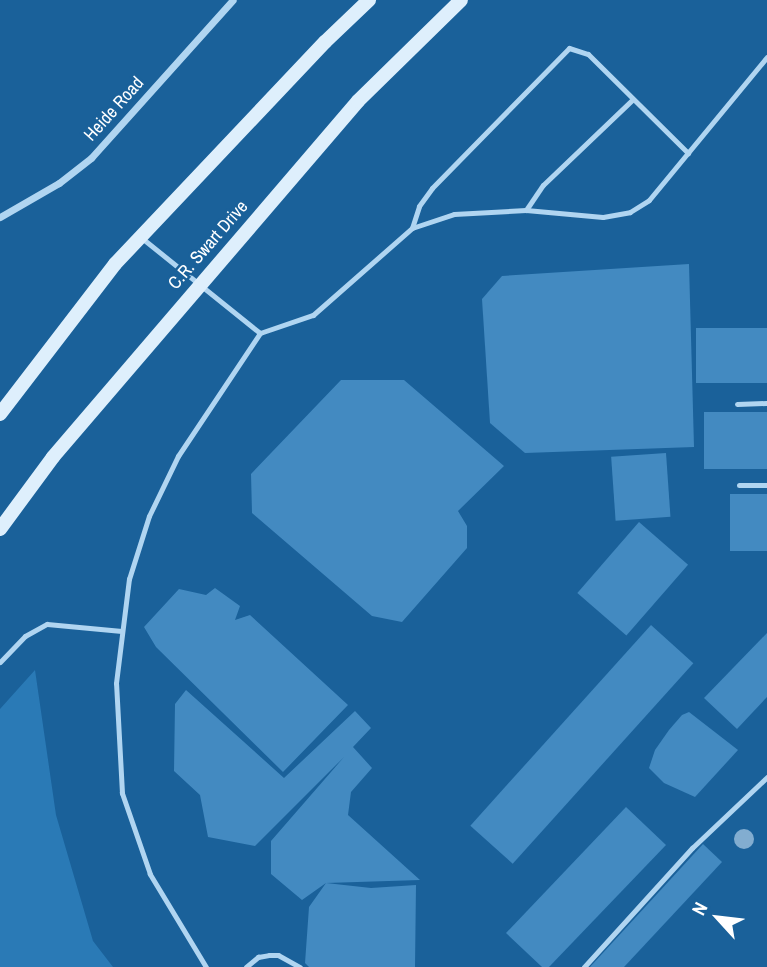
<!DOCTYPE html>
<style>
body{margin:0}
#map{position:relative;width:767px;height:967px;overflow:hidden;background:#1a619a;font-family:"Archivo Narrow",sans-serif}
div>[style]{position:absolute}
.green>*{inset:0;background:#2a7ab6}
.building>*{inset:0;background:#438ac1;transform-origin:0 0}
.lane>*{height:5px;margin:-2.5px;padding:0 2.5px;transform-origin:2.5px;border-radius:2.5px;background:#b0d5f1}
.street>*{height:7px;margin:-3.5px;padding:0 3.5px;transform-origin:3.5px;border-radius:3.5px;background:#b0d5f1}
.secondary>*{height:14px;margin:-7px;padding:0 7px;transform-origin:7px;border-radius:7px;background:#deeffc}
.trees>*{width:20px;height:20px;margin:-10px;border-radius:50%;background:#82add0}
span{translate:-50% -50%;white-space:nowrap;text-align:center;line-height:1.15;-webkit-text-stroke:5px #1a619a;paint-order:stroke}
.street-label{font-size:18px;color:#fff}
.north{position:absolute;left:683px;top:883px;width:70px;height:70px;-webkit-text-stroke:5px #1a619a;paint-order:stroke;rotate:297deg;font-size:19px;font-weight:700;line-height:28px;text-align:center;color:#fff}
.north::after{content:'';display:block;margin:auto;width:24px;height:32px;background:#fff;clip-path:polygon(50% 0,100% 100%,50% 72%,0 100%)}
</style>
<div id="map">
<div class="green">
<div style="clip-path:polygon(35px 670px,56px 815px,93px 941px,113px 967px,0 967px,0 709px)"></div>
</div>
<div class="building">
<div style="clip-path:polygon(689px 264px,694px 447px,525px 453px,490px 423px,482px 299px,502px 276px)"></div>
<div style="left:767px;top:328px;width:55px;height:71px;rotate:90deg"></div>
<div style="clip-path:polygon(341px 380px,404px 380px,504px 466px,458px 511px,467px 526px,467px 548px,402px 622px,372px 616px,252px 513px,251px 474px)"></div>
<div style="left:767px;top:412px;width:57px;height:63px;rotate:90deg"></div>
<div style="left:666px;top:453px;width:64px;height:55px;rotate:86deg"></div>
<div style="left:767px;top:494px;width:57px;height:37px;rotate:90deg"></div>
<div style="left:639px;top:522px;width:65px;height:94px;rotate:41deg"></div>
<div style="clip-path:polygon(215px 588px,240px 606px,235px 620px,250px 615px,348px 705px,283px 772px,156px 647px,144px 627px,179px 589px,206px 595px)"></div>
<div style="left:651px;top:625px;width:57px;height:270px;rotate:42deg"></div>
<div style="clip-path:polygon(767px 633px,767px 697px,737px 729px,704px 698px)"></div>
<div style="clip-path:polygon(186px 690px,284px 778px,355px 711px,371px 728px,353px 747px,372px 768px,351px 792px,348px 815px,420px 880px,326px 883px,371px 888px,416px 885px,415px 967px,309px 967px,305px 963px,309px 907px,326px 883px,302px 900px,271px 874px,271px 841px,344px 757px,255px 846px,208px 837px,200px 795px,174px 771px,175px 704px)"></div>
<div style="clip-path:polygon(689px 712px,738px 750px,695px 797px,664px 783px,649px 768px,655px 750px,669px 730px,682px 715px)"></div>
<div style="clip-path:polygon(626px 807px,666px 845px,549px 967px,542px 967px,506px 933px)"></div>
<div style="clip-path:polygon(703px 844px,722px 862px,624px 967px,590px 967px)"></div>
</div>
<div class="lane">
<div style="left:526px;top:210px;width:30px;rotate:-56deg"></div>
<div style="left:543px;top:185px;width:124px;rotate:-43.7deg"></div>
<div style="left:412px;top:228px;width:23px;rotate:-72deg"></div>
<div style="left:419px;top:206px;width:22px;rotate:-54deg"></div>
<div style="left:432px;top:188px;width:196px;rotate:-45.6deg"></div>
<div style="left:569px;top:48px;width:20px;rotate:18deg"></div>
<div style="left:588px;top:54px;width:141px;rotate:44.7deg"></div>
<div style="left:143px;top:239px;width:150px;rotate:38.8deg"></div>
<div style="left:737px;top:404px;width:30px;rotate:-2deg"></div>
<div style="left:739px;top:485px;width:28px"></div>
<div style="left:0;top:662px;width:36px;rotate:-46deg"></div>
<div style="left:25px;top:636px;width:25px;rotate:-29deg"></div>
<div style="left:47px;top:624px;width:75px;rotate:5.3deg"></div>
<div style="left:206px;top:967px;width:109px;rotate:-121.1deg"></div>
<div style="left:150px;top:874px;width:86px;rotate:-109.1deg"></div>
<div style="left:122px;top:793px;width:110px;rotate:-93.1deg"></div>
<div style="left:116px;top:683px;width:105px;rotate:-82.9deg"></div>
<div style="left:129px;top:579px;width:66px;rotate:-72.4deg"></div>
<div style="left:149px;top:516px;width:67px;rotate:-64.2deg"></div>
<div style="left:178px;top:456px;width:148px;rotate:-56.3deg"></div>
<div style="left:260px;top:333px;width:56px;rotate:-18.8deg"></div>
<div style="left:313px;top:315px;width:132px;rotate:-41.3deg"></div>
<div style="left:412px;top:228px;width:44px;rotate:-18.4deg"></div>
<div style="left:454px;top:214px;width:72px;rotate:-3.2deg"></div>
<div style="left:526px;top:210px;width:77px;rotate:5.2deg"></div>
<div style="left:603px;top:217px;width:27px;rotate:-10deg"></div>
<div style="left:630px;top:212px;width:22px;rotate:-32deg"></div>
<div style="left:649px;top:200px;width:185px;rotate:-50.5deg"></div>
<div style="left:246px;top:967px;width:16px;rotate:-40deg"></div>
<div style="left:258px;top:957px;width:11px;rotate:-10deg"></div>
<div style="left:269px;top:955px;width:9px"></div>
<div style="left:278px;top:955px;width:25px;rotate:29deg"></div>
<div style="left:584px;top:967px;width:161px;rotate:-47.8deg"></div>
<div style="left:692px;top:848px;width:103px;rotate:-43.4deg"></div>
</div>
<div class="street">
<div style="left:0;top:217px;width:68px;rotate:-30deg"></div>
<div style="left:59px;top:183px;width:41px;rotate:-38deg"></div>
<div style="left:91px;top:158px;width:212px;rotate:-48.1deg"></div>
</div>
<div class="secondary">
<div style="left:0;top:414px;width:189px;rotate:-52.5deg"></div>
<div style="left:115px;top:264px;width:306px;rotate:-46.6deg"></div>
<div style="left:325px;top:42px;width:61px;rotate:-43.7deg"></div>
<div style="left:0;top:529px;width:89px;rotate:-53.6deg"></div>
<div style="left:53px;top:457px;width:469px;rotate:-49.4deg"></div>
<div style="left:358px;top:101px;width:144px;rotate:-44.4deg"></div>
</div>
<div class="trees">
<div style="left:744px;top:839px"></div>
</div>
<div class="street-label">
<span style="left:114px;top:109px;rotate:-48deg">Heide Road</span>
<span style="left:208px;top:245px;rotate:-49deg">C.R. Swart Drive</span>
</div>
<div class="north">N</div>
</div>
